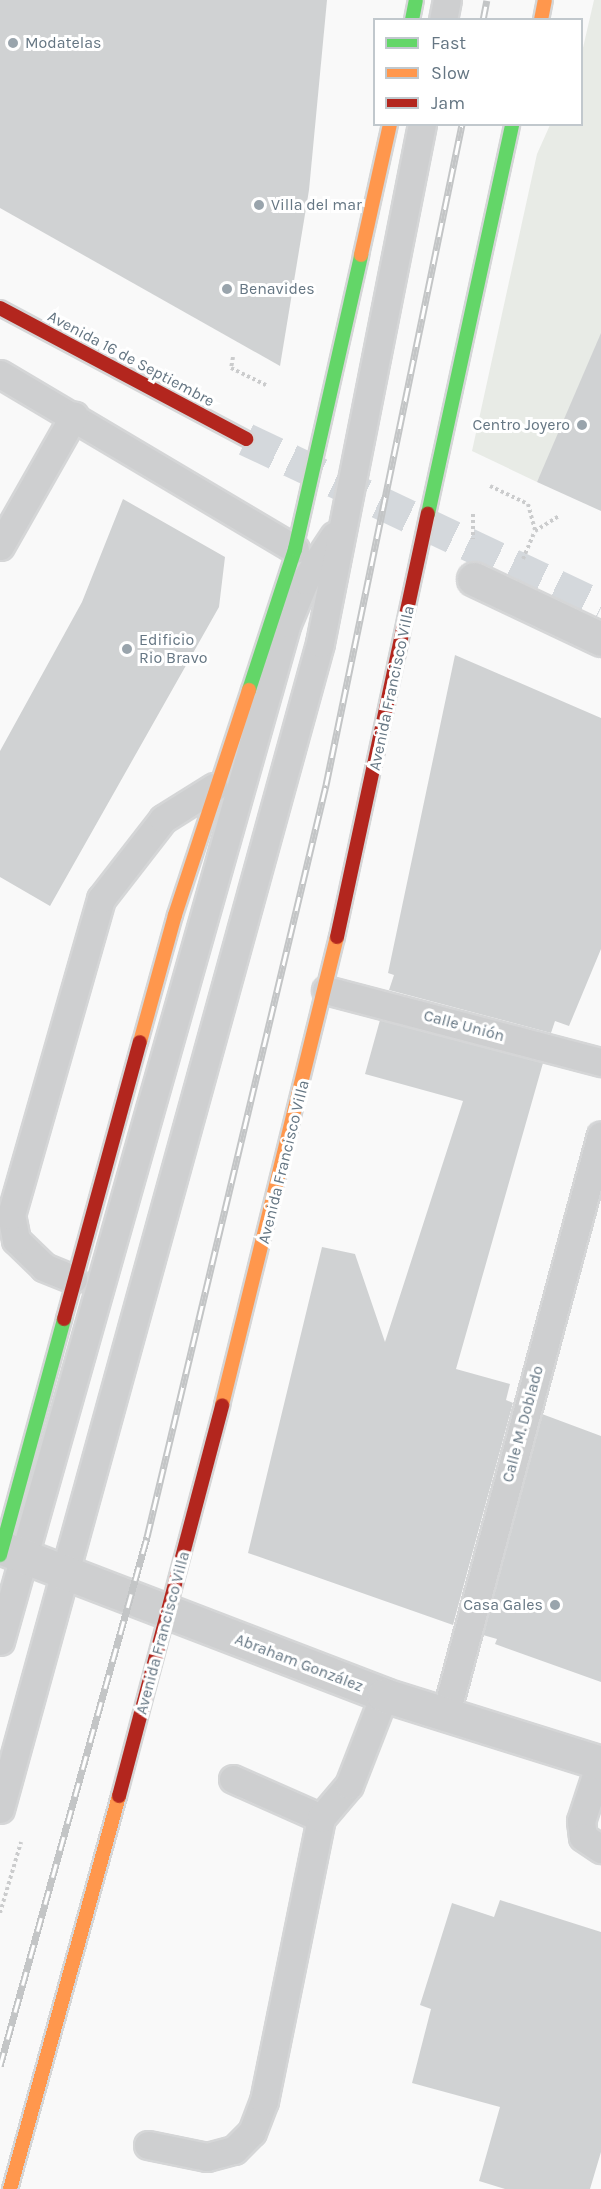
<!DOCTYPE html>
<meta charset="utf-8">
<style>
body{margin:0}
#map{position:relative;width:601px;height:2189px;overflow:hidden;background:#f9f9f9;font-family:Karla,sans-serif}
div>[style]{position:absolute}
.green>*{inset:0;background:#e8ebe6}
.building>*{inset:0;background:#d0d2d3}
.primary-tunnel>*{height:33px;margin-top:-16.5px;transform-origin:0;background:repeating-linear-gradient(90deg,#d4d8dc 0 33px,transparent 0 49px)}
.path>*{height:4px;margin-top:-2px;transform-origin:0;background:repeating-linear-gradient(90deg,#cbcccd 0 3px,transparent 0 6px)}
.roads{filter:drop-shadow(2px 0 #d5d6d7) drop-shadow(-2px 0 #d5d6d7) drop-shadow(0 2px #d5d6d7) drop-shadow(0 -2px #d5d6d7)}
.lane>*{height:27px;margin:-13.5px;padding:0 13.5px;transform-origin:13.5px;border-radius:13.5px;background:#cecfd0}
.street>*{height:33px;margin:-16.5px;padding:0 16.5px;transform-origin:16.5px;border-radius:16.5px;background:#cecfd0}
.fast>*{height:14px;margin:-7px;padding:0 7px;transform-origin:7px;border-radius:7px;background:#63d668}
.slow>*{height:14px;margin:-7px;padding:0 7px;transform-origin:7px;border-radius:7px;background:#ff974d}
.jam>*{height:14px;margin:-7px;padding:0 7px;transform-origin:7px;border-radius:7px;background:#b3261e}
.rail>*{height:7px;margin-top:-3.5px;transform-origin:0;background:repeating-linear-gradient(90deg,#fff 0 14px,#c3c5c6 0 28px);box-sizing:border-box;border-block:2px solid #c3c5c6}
.dots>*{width:16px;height:16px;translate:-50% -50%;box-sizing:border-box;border:3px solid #fff;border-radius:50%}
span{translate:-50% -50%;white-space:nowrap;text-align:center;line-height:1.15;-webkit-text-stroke:6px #fff;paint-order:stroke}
.poi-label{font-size:16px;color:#657683}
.left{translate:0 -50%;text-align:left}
.right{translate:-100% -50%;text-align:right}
.street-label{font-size:16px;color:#657683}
.legend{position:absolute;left:373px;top:18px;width:210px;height:108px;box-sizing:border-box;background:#fff;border:2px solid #c1c8cd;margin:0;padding:8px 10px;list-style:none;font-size:18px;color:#657683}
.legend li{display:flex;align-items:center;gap:12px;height:30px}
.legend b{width:30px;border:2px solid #c1c8cd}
</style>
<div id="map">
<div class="green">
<div style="clip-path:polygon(594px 0,601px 0,601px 355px,537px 482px,472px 451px,537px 154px,550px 125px,582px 124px,582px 52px)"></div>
</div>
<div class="building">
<div style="clip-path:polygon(0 0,327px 0,309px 190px,280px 366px,0 208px)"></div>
<div style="clip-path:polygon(601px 333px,601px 511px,537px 482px)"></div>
<div style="clip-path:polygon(123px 499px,225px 557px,219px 607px,50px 906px,0 877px,0 751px,82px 602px)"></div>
<div style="clip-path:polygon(455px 655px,601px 718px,601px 949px,569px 1026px,555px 1021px,551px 1033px,389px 990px,394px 975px,388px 973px)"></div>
<div style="clip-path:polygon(380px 1020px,543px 1063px,456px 1369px,510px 1384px,506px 1400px,513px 1403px,453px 1625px,248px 1553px,322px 1247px,355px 1254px,385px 1342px,463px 1101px,365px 1074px)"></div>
<div style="clip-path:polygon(542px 1414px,601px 1436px,601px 1682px,495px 1644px,497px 1639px,483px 1635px)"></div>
<div style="clip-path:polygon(500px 1900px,601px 1932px,601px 2152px,590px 2189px,505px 2189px,479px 2181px,500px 2107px,412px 2083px,431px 2009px,420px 2005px,452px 1903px,494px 1917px)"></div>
</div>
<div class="primary-tunnel">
<div style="left:246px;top:439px;width:393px;rotate:25.3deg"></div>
</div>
<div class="path">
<div style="left:233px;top:357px;width:11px;rotate:100deg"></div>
<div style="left:231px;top:368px;width:39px;rotate:26deg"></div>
<div style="left:490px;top:486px;width:42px;rotate:25.3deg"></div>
<div style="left:528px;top:504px;width:28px;rotate:75deg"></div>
<div style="left:473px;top:514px;width:25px;rotate:90deg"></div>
<div style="left:523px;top:559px;width:30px;rotate:-67deg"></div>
<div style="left:535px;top:531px;width:28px;rotate:-32deg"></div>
<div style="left:0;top:1913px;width:74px;rotate:-73.5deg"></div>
</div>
<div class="roads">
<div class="lane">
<div style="left:443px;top:20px;width:20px;rotate:-79deg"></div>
<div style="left:0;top:374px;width:343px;rotate:30.7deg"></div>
<div style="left:0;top:546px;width:150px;rotate:-60.4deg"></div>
<div style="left:326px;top:990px;width:284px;rotate:14.7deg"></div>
<div style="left:73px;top:1279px;width:31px;rotate:-158deg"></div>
<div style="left:44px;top:1267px;width:39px;rotate:-136deg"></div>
<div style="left:16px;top:1240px;width:25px;rotate:-101deg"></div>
<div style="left:11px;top:1215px;width:329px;rotate:-74.1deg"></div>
<div style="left:101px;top:899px;width:101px;rotate:-52.2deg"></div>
<div style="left:163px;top:819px;width:60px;rotate:-32.1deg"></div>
<div style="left:0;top:1641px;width:1058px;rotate:-74.26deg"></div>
<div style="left:287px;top:623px;width:47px;rotate:-67.3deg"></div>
<div style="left:305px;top:580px;width:53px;rotate:-56.6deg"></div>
<div style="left:446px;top:1713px;width:598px;rotate:-74.99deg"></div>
<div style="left:600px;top:1763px;width:61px;rotate:108.1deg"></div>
<div style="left:581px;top:1821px;width:16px;rotate:83deg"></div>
<div style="left:583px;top:1837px;width:22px;rotate:34deg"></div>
<div style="left:233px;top:1779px;width:96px;rotate:23.9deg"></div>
<div style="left:0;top:1809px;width:1209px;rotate:-74.65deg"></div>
<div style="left:320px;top:643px;width:529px;rotate:-78.88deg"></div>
<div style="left:148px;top:2145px;width:60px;rotate:11.5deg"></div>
<div style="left:207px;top:2157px;width:28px;rotate:-15deg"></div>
<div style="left:234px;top:2150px;width:25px;rotate:-45deg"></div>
<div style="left:252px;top:2132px;width:33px;rotate:-69deg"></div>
<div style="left:264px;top:2101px;width:289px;rotate:-78.6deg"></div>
<div style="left:321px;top:1818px;width:43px;rotate:-49.7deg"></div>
<div style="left:349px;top:1785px;width:97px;rotate:-68.7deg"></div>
</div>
<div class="street">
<div style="left:474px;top:579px;width:140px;rotate:25.3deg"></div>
<div style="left:2px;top:1548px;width:409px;rotate:21deg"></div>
<div style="left:384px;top:1695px;width:227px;rotate:17.4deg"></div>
</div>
<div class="fast">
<div style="left:412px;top:20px;width:20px;rotate:-79deg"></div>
<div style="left:428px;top:514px;width:399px;rotate:-77.8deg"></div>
<div style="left:249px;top:690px;width:148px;rotate:-71.9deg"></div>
<div style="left:295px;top:549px;width:301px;rotate:-77.3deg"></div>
<div style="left:0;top:1555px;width:245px;rotate:-74.8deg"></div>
</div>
<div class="slow">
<div style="left:541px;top:20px;width:20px;rotate:-79deg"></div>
<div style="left:361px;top:255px;width:134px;rotate:-77.5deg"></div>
<div style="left:140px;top:1042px;width:132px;rotate:-74.6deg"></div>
<div style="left:175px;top:915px;width:237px;rotate:-71.8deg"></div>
<div style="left:222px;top:1405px;width:482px;rotate:-76.2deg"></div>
<div style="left:10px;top:2189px;width:408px;rotate:-74.5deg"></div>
</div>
<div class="jam">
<div style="left:0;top:308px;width:279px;rotate:28deg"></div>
<div style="left:337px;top:937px;width:433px;rotate:-77.9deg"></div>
<div style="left:64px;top:1319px;width:287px;rotate:-74.7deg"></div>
<div style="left:119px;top:1796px;width:404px;rotate:-75.2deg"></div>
</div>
</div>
<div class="rail">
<div style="left:483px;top:20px;width:20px;rotate:-79deg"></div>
<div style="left:0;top:2066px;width:549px;rotate:-74.47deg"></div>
<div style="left:147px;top:1537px;width:773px;rotate:-76.61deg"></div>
<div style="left:326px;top:785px;width:675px;rotate:-78.37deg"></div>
</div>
<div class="dots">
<div style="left:13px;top:43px;background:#99a4ac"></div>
<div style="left:259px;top:205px;background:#99a4ac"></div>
<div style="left:227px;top:289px;background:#99a4ac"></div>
<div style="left:582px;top:425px;background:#99a4ac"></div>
<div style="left:127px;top:649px;background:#99a4ac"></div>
<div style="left:555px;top:1605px;background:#99a4ac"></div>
</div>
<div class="poi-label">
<span class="left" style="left:25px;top:43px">Modatelas</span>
<span class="left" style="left:271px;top:205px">Villa del mar</span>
<span class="left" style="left:239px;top:289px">Benavides</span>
<span class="right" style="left:570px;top:425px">Centro Joyero</span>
<span class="left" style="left:139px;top:649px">Edificio<br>Rio Bravo</span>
<span class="right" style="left:543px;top:1605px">Casa Gales</span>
</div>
<div class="street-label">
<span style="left:131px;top:359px;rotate:28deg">Avenida 16 de Septiembre</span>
<span style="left:392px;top:688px;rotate:-78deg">Avenida Francisco Villa</span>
<span style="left:464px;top:1026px;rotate:15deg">Calle Unión</span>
<span style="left:284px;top:1162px;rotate:-76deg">Avenida Francisco Villa</span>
<span style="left:523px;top:1424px;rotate:-75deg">Calle M. Doblado</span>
<span style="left:163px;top:1633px;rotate:-75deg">Avenida Francisco Villa</span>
<span style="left:299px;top:1663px;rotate:21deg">Abraham González</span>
</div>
<ul class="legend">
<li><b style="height:8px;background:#63d668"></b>Fast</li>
<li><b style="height:8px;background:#ff974d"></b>Slow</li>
<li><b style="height:8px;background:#b3261e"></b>Jam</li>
</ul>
</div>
